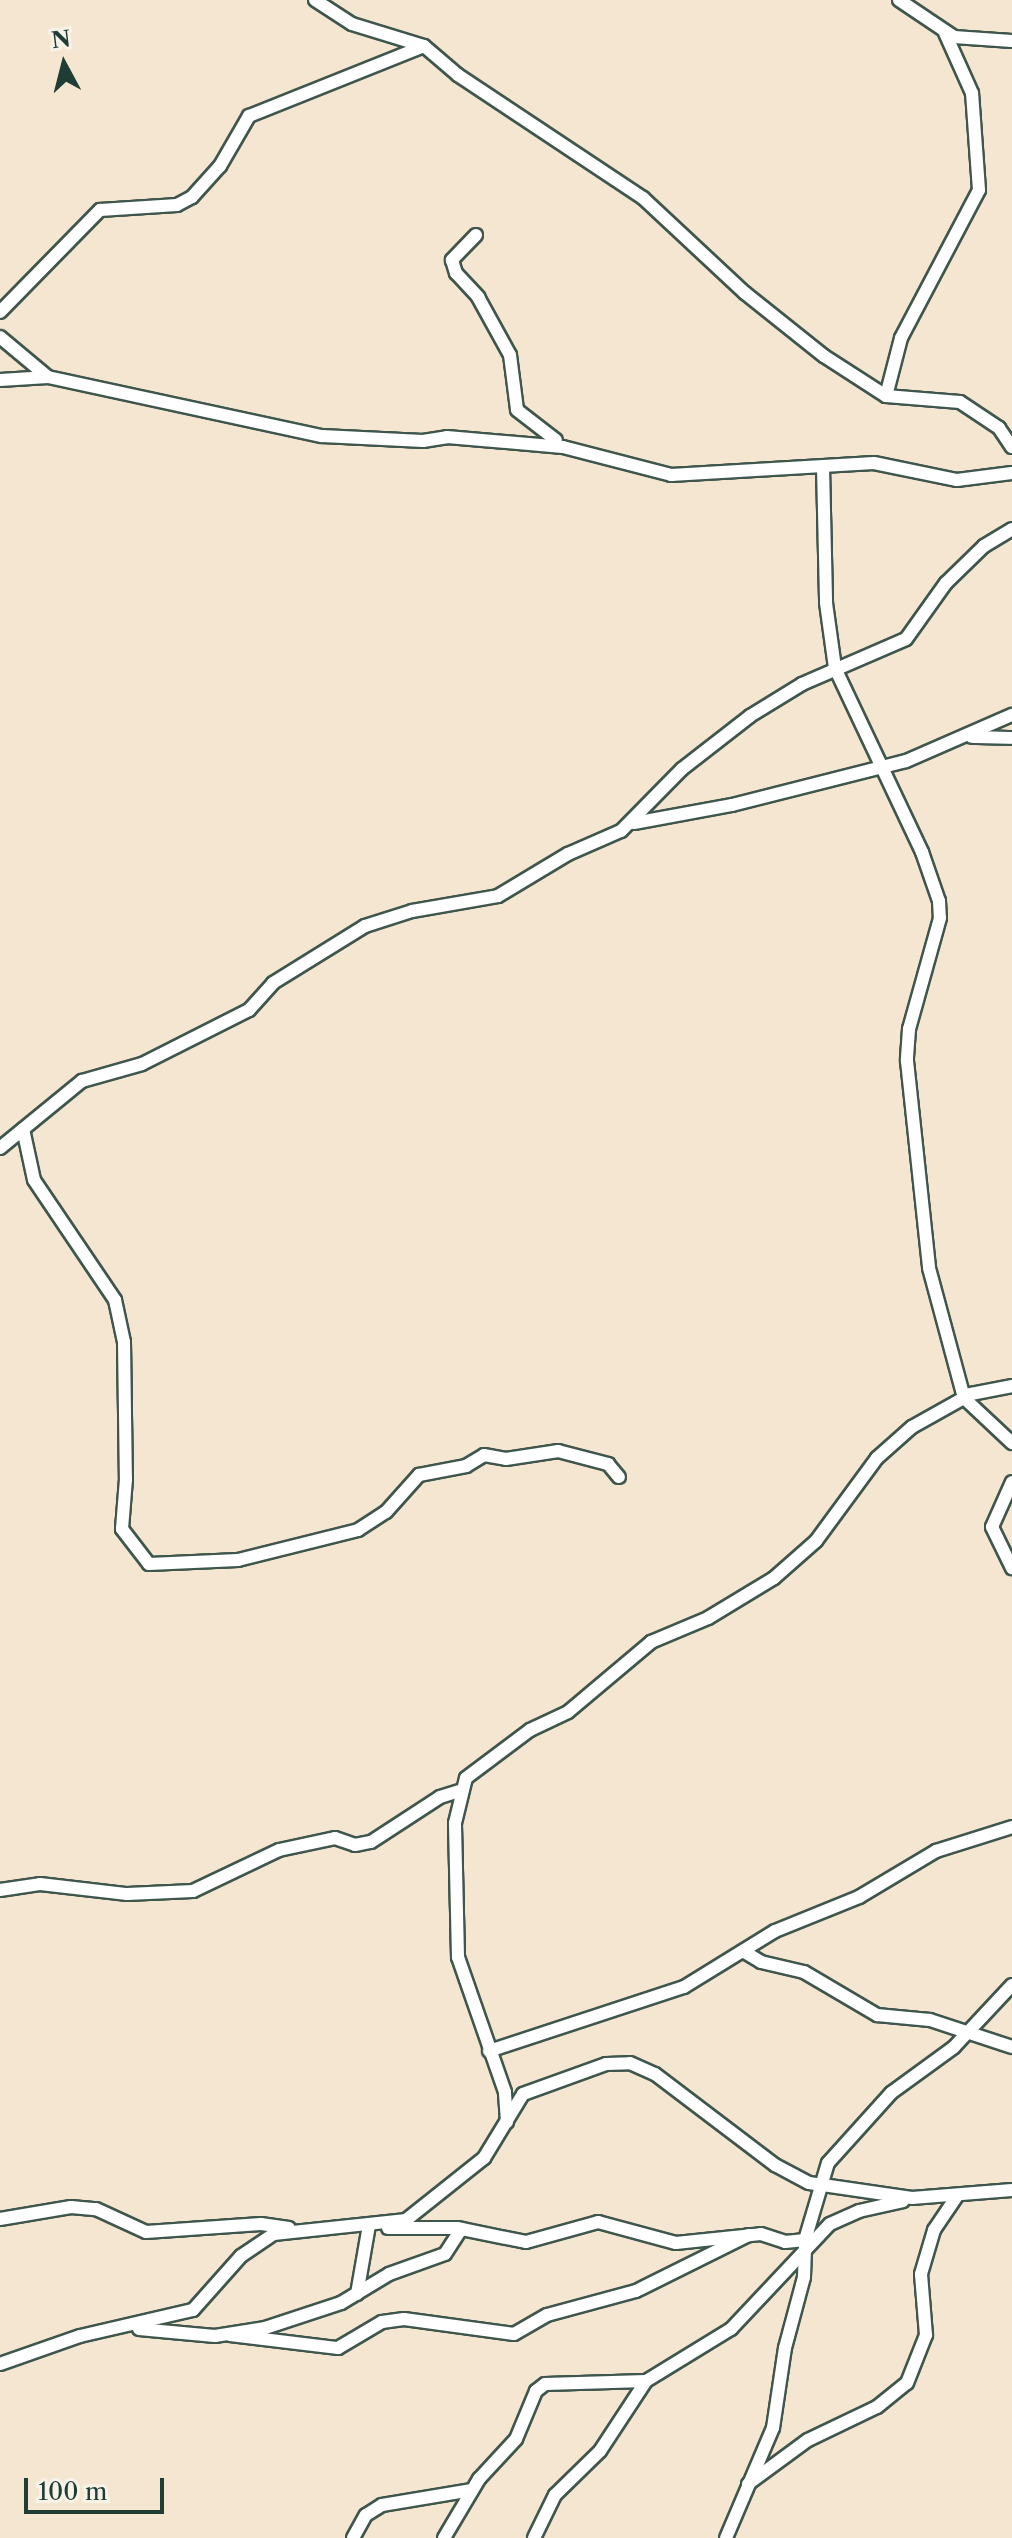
<!DOCTYPE html>
<style>
body{margin:0}
#map{position:relative;width:1012px;height:2538px;overflow:hidden;background:#f5e6d1;font-family:"Libre Caslon Text",serif}
div>[style]{position:absolute}
.roads{filter:drop-shadow(2px 0 #3f564c) drop-shadow(-2px 0 #3f564c) drop-shadow(0 2px #3f564c) drop-shadow(0 -2px #3f564c)}
.minor>*{height:12px;margin:-6px;padding:0 6px;transform-origin:6px;border-radius:6px;background:#fff}
span{translate:-50% -50%;white-space:nowrap;text-align:center;line-height:1.15;-webkit-text-stroke:7px #f7f3e8;paint-order:stroke}
.north{position:absolute;left:24px;top:24px;width:80px;height:80px;-webkit-text-stroke:6px #f7f3e8;paint-order:stroke;rotate:353deg;font-size:22px;font-weight:700;line-height:32px;text-align:center;color:#1f3d34}
.north::after{content:'';display:block;margin:auto;width:28px;height:36px;background:#1f3d34;clip-path:polygon(50% 0,100% 100%,50% 72%,0 100%)}
.scale{position:absolute;left:24px;top:2478px;width:140px;height:36px;box-sizing:border-box;border:4px solid #1f3d34;border-top:0;padding-left:10px;font-size:24px;line-height:28px;white-space:nowrap;color:#1f3d34;-webkit-text-stroke:6px #f7f3e8;paint-order:stroke}
</style>
<div id="map">
<div class="roads">
<div class="minor">
<div style="left:315px;top:0;width:44px;rotate:33deg"></div>
<div style="left:352px;top:24px;width:75px;rotate:17deg"></div>
<div style="left:424px;top:46px;width:45px;rotate:40.5deg"></div>
<div style="left:458px;top:75px;width:222px;rotate:33.6deg"></div>
<div style="left:643px;top:198px;width:139px;rotate:43deg"></div>
<div style="left:745px;top:293px;width:101px;rotate:38.6deg"></div>
<div style="left:824px;top:356px;width:74px;rotate:32.8deg"></div>
<div style="left:886px;top:396px;width:74px;rotate:4.6deg"></div>
<div style="left:960px;top:402px;width:47px;rotate:33.7deg"></div>
<div style="left:999px;top:428px;width:23px;rotate:56deg"></div>
<div style="left:899px;top:0;width:66px;rotate:33.9deg"></div>
<div style="left:954px;top:37px;width:58px;rotate:3.9deg"></div>
<div style="left:476px;top:235px;width:35px;rotate:134deg"></div>
<div style="left:452px;top:260px;width:14px;rotate:73deg"></div>
<div style="left:456px;top:273px;width:33px;rotate:47deg"></div>
<div style="left:478px;top:297px;width:66px;rotate:61.1deg"></div>
<div style="left:510px;top:355px;width:55px;rotate:82.7deg"></div>
<div style="left:517px;top:410px;width:49px;rotate:37.6deg"></div>
<div style="left:0;top:312px;width:143px;rotate:-45.6deg"></div>
<div style="left:100px;top:210px;width:77px;rotate:-3.7deg"></div>
<div style="left:177px;top:205px;width:17px;rotate:-28deg"></div>
<div style="left:192px;top:197px;width:42px;rotate:-47.9deg"></div>
<div style="left:220px;top:166px;width:58px;rotate:-59.9deg"></div>
<div style="left:249px;top:116px;width:188px;rotate:-21.8deg"></div>
<div style="left:0;top:337px;width:62px;rotate:39.8deg"></div>
<div style="left:48px;top:377px;width:280px;rotate:12.2deg"></div>
<div style="left:322px;top:436px;width:101px;rotate:2.8deg"></div>
<div style="left:423px;top:441px;width:24px;rotate:-9deg"></div>
<div style="left:447px;top:437px;width:116px;rotate:4.9deg"></div>
<div style="left:563px;top:447px;width:112px;rotate:14.5deg"></div>
<div style="left:671px;top:475px;width:203px;rotate:-3.4deg"></div>
<div style="left:874px;top:463px;width:85px;rotate:11.6deg"></div>
<div style="left:957px;top:480px;width:55px;rotate:-7.3deg"></div>
<div style="left:0;top:380px;width:48px;rotate:-3.6deg"></div>
<div style="left:886px;top:396px;width:60px;rotate:-75.5deg"></div>
<div style="left:901px;top:338px;width:167px;rotate:-62.2deg"></div>
<div style="left:979px;top:190px;width:97px;rotate:-94.1deg"></div>
<div style="left:972px;top:93px;width:66px;rotate:-114.2deg"></div>
<div style="left:823px;top:467px;width:136px;rotate:88.7deg"></div>
<div style="left:826px;top:603px;width:66px;rotate:82.1deg"></div>
<div style="left:835px;top:668px;width:204px;rotate:64.7deg"></div>
<div style="left:922px;top:852px;width:52px;rotate:70.9deg"></div>
<div style="left:939px;top:901px;width:17px;rotate:87deg"></div>
<div style="left:940px;top:918px;width:115px;rotate:105.6deg"></div>
<div style="left:909px;top:1029px;width:32px;rotate:94deg"></div>
<div style="left:907px;top:1061px;width:208px;rotate:83.9deg"></div>
<div style="left:929px;top:1268px;width:135px;rotate:74.9deg"></div>
<div style="left:964px;top:1398px;width:66px;rotate:43.2deg"></div>
<div style="left:972px;top:737px;width:40px;rotate:1.4deg"></div>
<div style="left:634px;top:823px;width:100px;rotate:-10.4deg"></div>
<div style="left:732px;top:805px;width:179px;rotate:-14.2deg"></div>
<div style="left:906px;top:761px;width:116px;rotate:-23.5deg"></div>
<div style="left:23px;top:1129px;width:52px;rotate:77.8deg"></div>
<div style="left:34px;top:1180px;width:145px;rotate:56deg"></div>
<div style="left:115px;top:1300px;width:43px;rotate:77.9deg"></div>
<div style="left:124px;top:1342px;width:137px;rotate:89.2deg"></div>
<div style="left:126px;top:1479px;width:50px;rotate:94.6deg"></div>
<div style="left:122px;top:1529px;width:44px;rotate:52.4deg"></div>
<div style="left:149px;top:1564px;width:89px;rotate:-2.6deg"></div>
<div style="left:238px;top:1560px;width:124px;rotate:-14deg"></div>
<div style="left:358px;top:1530px;width:33px;rotate:-33deg"></div>
<div style="left:386px;top:1512px;width:50px;rotate:-48.3deg"></div>
<div style="left:419px;top:1475px;width:48px;rotate:-10.8deg"></div>
<div style="left:466px;top:1466px;width:21px;rotate:-31deg"></div>
<div style="left:484px;top:1455px;width:22px;rotate:10deg"></div>
<div style="left:506px;top:1459px;width:53px;rotate:-8.7deg"></div>
<div style="left:558px;top:1451px;width:52px;rotate:14.6deg"></div>
<div style="left:608px;top:1464px;width:17px;rotate:50deg"></div>
<div style="left:0;top:1148px;width:106px;rotate:-39.3deg"></div>
<div style="left:82px;top:1081px;width:62px;rotate:-15.8deg"></div>
<div style="left:142px;top:1064px;width:120px;rotate:-26.8deg"></div>
<div style="left:249px;top:1010px;width:36px;rotate:-48deg"></div>
<div style="left:273px;top:983px;width:108px;rotate:-31.8deg"></div>
<div style="left:365px;top:926px;width:49px;rotate:-17.7deg"></div>
<div style="left:412px;top:911px;width:87px;rotate:-9.9deg"></div>
<div style="left:498px;top:896px;width:82px;rotate:-31deg"></div>
<div style="left:568px;top:854px;width:58px;rotate:-23.5deg"></div>
<div style="left:621px;top:831px;width:87px;rotate:-45.5deg"></div>
<div style="left:682px;top:769px;width:86px;rotate:-37.9deg"></div>
<div style="left:750px;top:716px;width:61px;rotate:-31.6deg"></div>
<div style="left:802px;top:684px;width:113px;rotate:-23.4deg"></div>
<div style="left:906px;top:639px;width:69px;rotate:-54.5deg"></div>
<div style="left:946px;top:583px;width:53px;rotate:-44.2deg"></div>
<div style="left:984px;top:546px;width:33px;rotate:-31deg"></div>
<div style="left:1012px;top:1482px;width:49px;rotate:114deg"></div>
<div style="left:992px;top:1527px;width:46px;rotate:64deg"></div>
<div style="left:0;top:1890px;width:40px;rotate:-8.5deg"></div>
<div style="left:40px;top:1884px;width:88px;rotate:6.6deg"></div>
<div style="left:127px;top:1894px;width:66px;rotate:-2.6deg"></div>
<div style="left:193px;top:1891px;width:95px;rotate:-25.5deg"></div>
<div style="left:279px;top:1850px;width:57px;rotate:-12.1deg"></div>
<div style="left:335px;top:1838px;width:21px;rotate:19deg"></div>
<div style="left:355px;top:1845px;width:16px;rotate:-11deg"></div>
<div style="left:371px;top:1842px;width:82px;rotate:-33.1deg"></div>
<div style="left:440px;top:1797px;width:21px;rotate:-17deg"></div>
<div style="left:743px;top:1951px;width:21px;rotate:31deg"></div>
<div style="left:761px;top:1962px;width:44px;rotate:13.1deg"></div>
<div style="left:804px;top:1972px;width:85px;rotate:30.5deg"></div>
<div style="left:877px;top:2015px;width:53px;rotate:5.4deg"></div>
<div style="left:930px;top:2020px;width:86px;rotate:18.2deg"></div>
<div style="left:489px;top:2051px;width:205px;rotate:-18.2deg"></div>
<div style="left:684px;top:1987px;width:107px;rotate:-31.6deg"></div>
<div style="left:775px;top:1931px;width:91px;rotate:-22deg"></div>
<div style="left:859px;top:1897px;width:90px;rotate:-30.9deg"></div>
<div style="left:936px;top:1851px;width:80px;rotate:-17.5deg"></div>
<div style="left:507px;top:2122px;width:30px;rotate:-94deg"></div>
<div style="left:505px;top:2092px;width:143px;rotate:-109.2deg"></div>
<div style="left:458px;top:1957px;width:134px;rotate:-91.3deg"></div>
<div style="left:455px;top:1823px;width:46px;rotate:-76.3deg"></div>
<div style="left:466px;top:1778px;width:80px;rotate:-36.9deg"></div>
<div style="left:530px;top:1730px;width:42px;rotate:-25.3deg"></div>
<div style="left:568px;top:1712px;width:109px;rotate:-40.1deg"></div>
<div style="left:651px;top:1642px;width:62px;rotate:-22.8deg"></div>
<div style="left:708px;top:1618px;width:77px;rotate:-31.2deg"></div>
<div style="left:774px;top:1578px;width:56px;rotate:-41.4deg"></div>
<div style="left:816px;top:1541px;width:103px;rotate:-53.7deg"></div>
<div style="left:877px;top:1458px;width:47px;rotate:-41.5deg"></div>
<div style="left:912px;top:1427px;width:68px;rotate:-29.2deg"></div>
<div style="left:971px;top:1394px;width:42px;rotate:-11deg"></div>
<div style="left:0;top:2219px;width:72px;rotate:-9.6deg"></div>
<div style="left:71px;top:2207px;width:25px;rotate:5deg"></div>
<div style="left:96px;top:2209px;width:55px;rotate:24.7deg"></div>
<div style="left:146px;top:2232px;width:115px;rotate:-4deg"></div>
<div style="left:261px;top:2224px;width:28px;rotate:8deg"></div>
<div style="left:388px;top:2228px;width:69px"></div>
<div style="left:457px;top:2228px;width:70px;rotate:11.5deg"></div>
<div style="left:526px;top:2242px;width:75px;rotate:-15.5deg"></div>
<div style="left:598px;top:2222px;width:81px;rotate:15.1deg"></div>
<div style="left:676px;top:2243px;width:85px;rotate:-6deg"></div>
<div style="left:761px;top:2234px;width:25px;rotate:18deg"></div>
<div style="left:785px;top:2242px;width:20px;rotate:-6deg"></div>
<div style="left:357px;top:2294px;width:70px;rotate:-80.1deg"></div>
<div style="left:139px;top:2329px;width:76px;rotate:5.3deg"></div>
<div style="left:215px;top:2336px;width:51px;rotate:-9.1deg"></div>
<div style="left:265px;top:2328px;width:80px;rotate:-18.2deg"></div>
<div style="left:341px;top:2303px;width:56px;rotate:-31.1deg"></div>
<div style="left:389px;top:2274px;width:59px;rotate:-19.7deg"></div>
<div style="left:445px;top:2254px;width:30px;rotate:-57deg"></div>
<div style="left:230px;top:2335px;width:109px;rotate:6.9deg"></div>
<div style="left:338px;top:2348px;width:51px;rotate:-30.6deg"></div>
<div style="left:382px;top:2322px;width:22px;rotate:-8deg"></div>
<div style="left:404px;top:2319px;width:111px;rotate:7.8deg"></div>
<div style="left:514px;top:2334px;width:38px;rotate:-30deg"></div>
<div style="left:547px;top:2315px;width:92px;rotate:-15.1deg"></div>
<div style="left:636px;top:2291px;width:126px;rotate:-26.4deg"></div>
<div style="left:0;top:2364px;width:85px;rotate:-19.3deg"></div>
<div style="left:80px;top:2336px;width:116px;rotate:-13deg"></div>
<div style="left:193px;top:2310px;width:72px;rotate:-48.4deg"></div>
<div style="left:241px;top:2256px;width:40px;rotate:-34deg"></div>
<div style="left:274px;top:2234px;width:133px;rotate:-6.1deg"></div>
<div style="left:406px;top:2220px;width:100px;rotate:-38.5deg"></div>
<div style="left:484px;top:2158px;width:75px;rotate:-58.6deg"></div>
<div style="left:523px;top:2094px;width:88px;rotate:-19.9deg"></div>
<div style="left:606px;top:2064px;width:24px;rotate:-2deg"></div>
<div style="left:630px;top:2063px;width:27px;rotate:24deg"></div>
<div style="left:655px;top:2074px;width:151px;rotate:37.2deg"></div>
<div style="left:775px;top:2165px;width:38px;rotate:28deg"></div>
<div style="left:809px;top:2183px;width:104px;rotate:8.3deg"></div>
<div style="left:912px;top:2198px;width:100px;rotate:-4.6deg"></div>
<div style="left:748px;top:2484px;width:74px;rotate:-36.3deg"></div>
<div style="left:808px;top:2440px;width:76px;rotate:-25.6deg"></div>
<div style="left:877px;top:2407px;width:38px;rotate:-39deg"></div>
<div style="left:907px;top:2383px;width:52px;rotate:-68.4deg"></div>
<div style="left:926px;top:2335px;width:61px;rotate:-94.7deg"></div>
<div style="left:921px;top:2274px;width:46px;rotate:-73.5deg"></div>
<div style="left:934px;top:2230px;width:40px;rotate:-56deg"></div>
<div style="left:353px;top:2538px;width:26px;rotate:-61deg"></div>
<div style="left:366px;top:2515px;width:19px;rotate:-32deg"></div>
<div style="left:382px;top:2505px;width:91px;rotate:-9.5deg"></div>
<div style="left:444px;top:2538px;width:69px;rotate:-59.3deg"></div>
<div style="left:479px;top:2479px;width:54px;rotate:-47.2deg"></div>
<div style="left:516px;top:2439px;width:52px;rotate:-67.4deg"></div>
<div style="left:536px;top:2391px;width:11px;rotate:-38deg"></div>
<div style="left:545px;top:2384px;width:101px;rotate:-1.7deg"></div>
<div style="left:534px;top:2538px;width:48px;rotate:-64deg"></div>
<div style="left:555px;top:2495px;width:63px;rotate:-44.4deg"></div>
<div style="left:600px;top:2451px;width:84px;rotate:-56.7deg"></div>
<div style="left:646px;top:2381px;width:100px;rotate:-31.5deg"></div>
<div style="left:731px;top:2329px;width:144px;rotate:-46.7deg"></div>
<div style="left:830px;top:2224px;width:32px;rotate:-24deg"></div>
<div style="left:859px;top:2211px;width:45px;rotate:-12.8deg"></div>
<div style="left:726px;top:2538px;width:120px;rotate:-66.9deg"></div>
<div style="left:773px;top:2428px;width:81px;rotate:-81.5deg"></div>
<div style="left:785px;top:2348px;width:73px;rotate:-75deg"></div>
<div style="left:804px;top:2277px;width:37px;rotate:-88deg"></div>
<div style="left:805px;top:2240px;width:80px;rotate:-73.4deg"></div>
<div style="left:828px;top:2163px;width:94px;rotate:-48deg"></div>
<div style="left:891px;top:2093px;width:78px;rotate:-36.1deg"></div>
<div style="left:954px;top:2047px;width:85px;rotate:-46.9deg"></div>
</div>
</div>
<div class="north">N</div>
<div class="scale">100 m</div>
</div>
